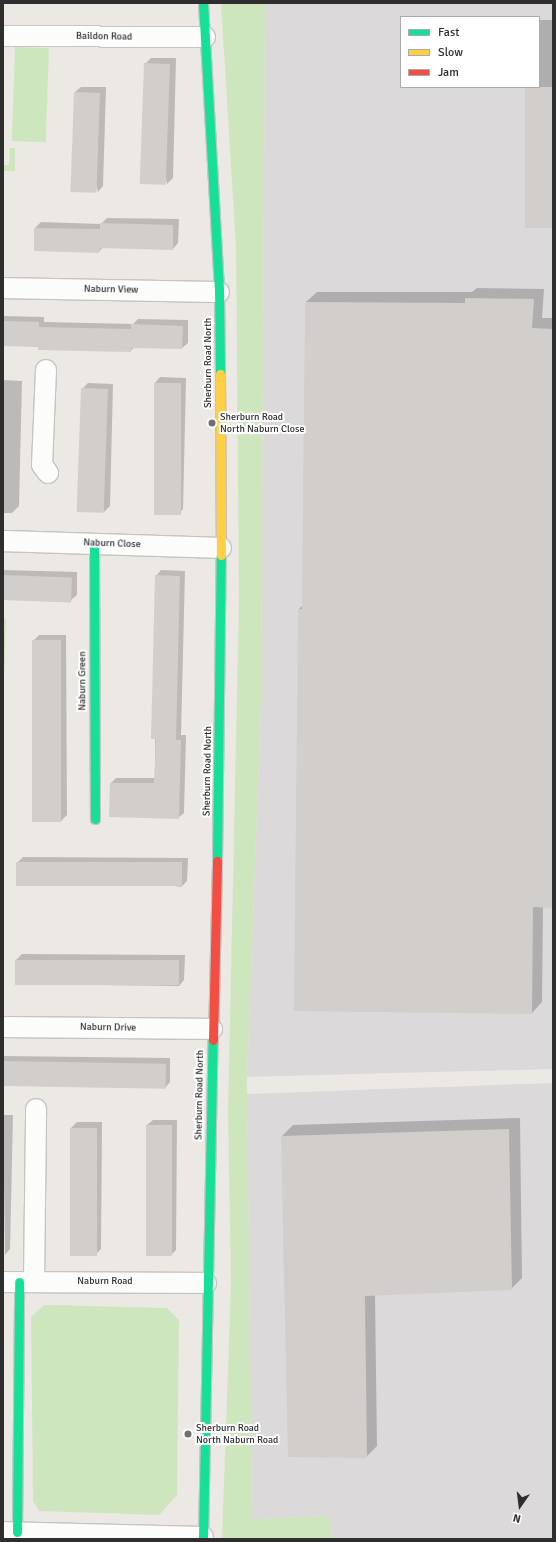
<!DOCTYPE html>
<style>
body{margin:0}
#map{position:relative;width:556px;height:1542px;overflow:hidden;background:#ece8e4;font-family:Signika,sans-serif}
div>[style]{position:absolute}
.industrial>*{inset:0;background:#dcd9db}
.green>*{inset:0;background:#cee6be;transform-origin:0 0}
.shadow>*{inset:0;background:#0003}
.building>*{inset:0;background:#d1cecb;transform-origin:0 0}
.roads{filter:drop-shadow(1px 0 #c5c4c5) drop-shadow(-1px 0 #c5c4c5) drop-shadow(0 1px #c5c4c5) drop-shadow(0 -1px #c5c4c5)}
.street>*{height:20px;margin:-10px;padding:0 10px;transform-origin:10px;border-radius:10px;background:#fcfcfb}
.fast>*{height:9px;margin:-4.5px;padding:0 4.5px;transform-origin:4.5px;border-radius:4.5px;background:#16e098}
.slow>*{height:9px;margin:-4.5px;padding:0 4.5px;transform-origin:4.5px;border-radius:4.5px;background:#ffcf43}
.jam>*{height:9px;margin:-4.5px;padding:0 4.5px;transform-origin:4.5px;border-radius:4.5px;background:#f24e42}
.dots>*{width:11px;height:11px;translate:-50% -50%;box-sizing:border-box;border:2px solid #fff;border-radius:50%}
span{translate:-50% -50%;white-space:nowrap;text-align:center;line-height:1.15;-webkit-text-stroke:4px #fff;paint-order:stroke}
.street-label{font-size:10px;color:#2e2e2e}
.poi-label{font-size:10px;color:#2e2e2e}
.left{translate:0 -50%;text-align:left}
.frame{position:absolute;inset:0;border:4px solid #2e2e2e;pointer-events:none}
.legend{position:absolute;left:400px;top:16px;width:140px;height:72px;box-sizing:border-box;background:#fff;border:1px solid #ababab;margin:0;padding:5px 7px;list-style:none;font-size:12px;color:#2e2e2e}
.legend li{display:flex;align-items:center;gap:8px;height:20px}
.legend b{width:20px;border:1px solid #ababab}
.north{position:absolute;left:500px;top:1486px;width:40px;height:40px;-webkit-text-stroke:3px #fff;paint-order:stroke;rotate:194deg;font-size:11px;font-weight:700;line-height:16px;text-align:center;color:#2e2e2e}
.north::after{content:'';display:block;margin:auto;width:14px;height:18px;background:#2e2e2e;clip-path:polygon(50% 0,100% 100%,50% 72%,0 100%)}
</style>
<div id="map">
<div class="industrial">
<div style="clip-path:polygon(evenodd,265px 3px,553px 3px,553px 1069px,247px 1077px,261px 705px,265px 3px,401px 17px,539px 17px,539px 87px,401px 87px,401px 17px)"></div>
<div style="clip-path:polygon(553px 1083px,553px 1539px,332px 1539px,330px 1516px,252px 1519px,247px 1094px)"></div>
</div>
<div class="green">
<div style="clip-path:polygon(221px 3px,265px 3px,261px 705px,247px 1077px,252px 1519px,330px 1516px,332px 1539px,222px 1539px,231px 1284px,228px 1112px,239px 600px,236px 247px)"></div>
<div style="left:15px;top:47px;width:34px;height:94px;rotate:2deg"></div>
<div style="clip-path:polygon(10px 148px,15px 148px,15px 171px,3px 171px,3px 165px,9px 165px)"></div>
<div style="clip-path:polygon(3px 619px,6px 619px,4px 679px,3px 679px)"></div>
<div style="clip-path:polygon(44px 1305px,167px 1308px,179px 1320px,177px 1495px,159px 1515px,39px 1511px,33px 1501px,31px 1317px)"></div>
</div>
<div class="shadow">
<div style="clip-path:polygon(539px 20px,553px 20px,553px 227px,526px 87px,539px 87px)"></div>
<div style="clip-path:polygon(151px 58px,176px 58px,173px 178px,167px 184px,145px 64px)"></div>
<div style="clip-path:polygon(81px 87px,106px 87px,103px 186px,98px 192px,75px 92px)"></div>
<div style="clip-path:polygon(3px 174px,4px 174px,3px 211px)"></div>
<div style="clip-path:polygon(107px 218px,179px 219px,178px 243px,173px 249px,103px 247px,99px 252px,35px 228px,41px 222px,101px 224px)"></div>
<div style="clip-path:polygon(477px 288px,544px 289px,542px 318px,553px 318px,553px 907px,543px 906px,542px 1002px,532px 1013px,299px 609px,303px 605px,306px 302px,317px 292px,472px 292px)"></div>
<div style="clip-path:polygon(3px 316px,44px 317px,44px 322px,133px 324px,138px 319px,188px 320px,188px 343px,182px 348px,134px 348px,130px 351px,3px 345px)"></div>
<div style="clip-path:polygon(160px 377px,186px 378px,183px 509px,178px 515px,155px 383px)"></div>
<div style="clip-path:polygon(3px 380px,22px 381px,19px 506px,12px 513px,3px 513px)"></div>
<div style="clip-path:polygon(88px 383px,113px 384px,110px 506px,104px 512px,82px 389px)"></div>
<div style="clip-path:polygon(3px 570px,77px 572px,77px 595px,71px 600px,3px 599px)"></div>
<div style="clip-path:polygon(161px 570px,185px 571px,181px 735px,186px 735px,184px 813px,178px 818px,111px 783px,116px 778px,155px 778px,156px 576px)"></div>
<div style="clip-path:polygon(39px 635px,66px 635px,67px 815px,61px 821px,33px 641px)"></div>
<div style="clip-path:polygon(23px 857px,188px 858px,187px 881px,181px 887px,17px 863px)"></div>
<div style="clip-path:polygon(22px 954px,185px 955px,184px 980px,179px 986px,16px 984px,16px 960px)"></div>
<div style="clip-path:polygon(3px 1056px,170px 1058px,170px 1082px,165px 1088px,3px 1085px)"></div>
<div style="clip-path:polygon(3px 1115px,13px 1115px,10px 1249px,5px 1255px)"></div>
<div style="clip-path:polygon(520px 1118px,522px 1278px,511px 1289px,375px 1294px,377px 1446px,366px 1457px,282px 1136px,293px 1125px)"></div>
<div style="clip-path:polygon(153px 1120px,177px 1120px,176px 1250px,170px 1256px,147px 1125px)"></div>
<div style="clip-path:polygon(77px 1122px,102px 1122px,101px 1249px,95px 1255px,71px 1128px)"></div>
</div>
<div class="building">
<div style="left:144px;top:63px;width:26px;height:121px;rotate:2deg"></div>
<div style="left:525px;top:87px;width:28px;height:141px"></div>
<div style="left:74px;top:92px;width:26px;height:100px;rotate:2deg"></div>
<div style="clip-path:polygon(100px 223px,173px 225px,173px 250px,100px 248px,99px 253px,34px 251px,34px 228px,100px 229px)"></div>
<div style="clip-path:polygon(465px 298px,534px 299px,532px 328px,553px 329px,553px 908px,533px 907px,532px 1014px,294px 1011px,298px 609px,302px 609px,305px 302px,465px 303px)"></div>
<div style="clip-path:polygon(3px 321px,39px 322px,39px 327px,131px 329px,131px 324px,183px 326px,182px 349px,131px 348px,131px 352px,38px 350px,38px 347px,3px 346px)"></div>
<div style="left:154px;top:383px;width:27px;height:132px"></div>
<div style="left:81px;top:388px;width:27px;height:124px;rotate:2deg"></div>
<div style="left:3px;top:575px;width:69px;height:25px;rotate:2deg"></div>
<div style="clip-path:polygon(155px 575px,180px 576px,176px 740px,181px 740px,179px 819px,109px 817px,110px 783px,154px 783px,156px 739px,151px 739px)"></div>
<div style="left:32px;top:640px;width:29px;height:182px"></div>
<div style="left:16px;top:862px;width:166px;height:24px"></div>
<div style="left:15px;top:960px;width:164px;height:25px"></div>
<div style="left:3px;top:1061px;width:163px;height:25px;rotate:1deg"></div>
<div style="left:146px;top:1125px;width:26px;height:131px"></div>
<div style="left:70px;top:1128px;width:27px;height:128px"></div>
<div style="clip-path:polygon(509px 1129px,512px 1290px,365px 1296px,367px 1458px,288px 1457px,281px 1136px)"></div>
</div>
<div class="roads">
<div class="street">
<div style="left:3px;top:36px;width:202px;rotate:0.3deg"></div>
<div style="left:3px;top:288px;width:216px;rotate:1.1deg"></div>
<div style="left:46px;top:370px;width:95px;rotate:92.4deg"></div>
<div style="left:42px;top:465px;width:10px;rotate:53deg"></div>
<div style="left:3px;top:541px;width:218px;rotate:1.8deg"></div>
<div style="left:3px;top:1027px;width:209px;rotate:0.5deg"></div>
<div style="left:3px;top:1282px;width:203px;rotate:0.3deg"></div>
<div style="left:34px;top:1282px;width:173px;rotate:-89.3deg"></div>
<div style="left:3px;top:1532px;width:200px;rotate:1.4deg"></div>
</div>
<div class="fast">
<div style="left:203px;top:3px;width:289px;rotate:86.8deg"></div>
<div style="left:219px;top:292px;width:82px;rotate:89.3deg"></div>
<div style="left:94px;top:543px;width:276px;rotate:89.8deg"></div>
<div style="left:217px;top:861px;width:306px;rotate:-89.3deg"></div>
<div style="left:17px;top:1532px;width:250px;rotate:-89.5deg"></div>
<div style="left:203px;top:1539px;width:499px;rotate:-88.9deg"></div>
</div>
<div class="slow">
<div style="left:220px;top:374px;width:181px;rotate:89.7deg"></div>
</div>
<div class="jam">
<div style="left:213px;top:1040px;width:179px;rotate:-88.7deg"></div>
</div>
</div>
<div class="dots">
<div style="left:212px;top:423px;background:#706f6e"></div>
<div style="left:188px;top:1434px;background:#706f6e"></div>
</div>
<div class="street-label">
<span style="left:104px;top:37px;rotate:1deg">Baildon Road</span>
<span style="left:111px;top:290px;rotate:1deg">Naburn View</span>
<span style="left:209px;top:363px;rotate:-90deg">Sherburn Road North</span>
<span style="left:112px;top:544px;rotate:2deg">Naburn Close</span>
<span style="left:83px;top:681px;rotate:-90deg">Naburn Green</span>
<span style="left:208px;top:771px;rotate:-89deg">Sherburn Road North</span>
<span style="left:108px;top:1028px;rotate:1deg">Naburn Drive</span>
<span style="left:200px;top:1095px;rotate:-89deg">Sherburn Road North</span>
<span style="left:105px;top:1282px">Naburn Road</span>
</div>
<div class="poi-label">
<span class="left" style="left:220px;top:423px">Sherburn Road<br>North Naburn Close</span>
<span class="left" style="left:196px;top:1434px">Sherburn Road<br>North Naburn Road</span>
</div>
<div class="frame"></div>
<ul class="legend">
<li><b style="height:5px;background:#16e098"></b>Fast</li>
<li><b style="height:5px;background:#ffcf43"></b>Slow</li>
<li><b style="height:5px;background:#f24e42"></b>Jam</li>
</ul>
<div class="north">N</div>
</div>
